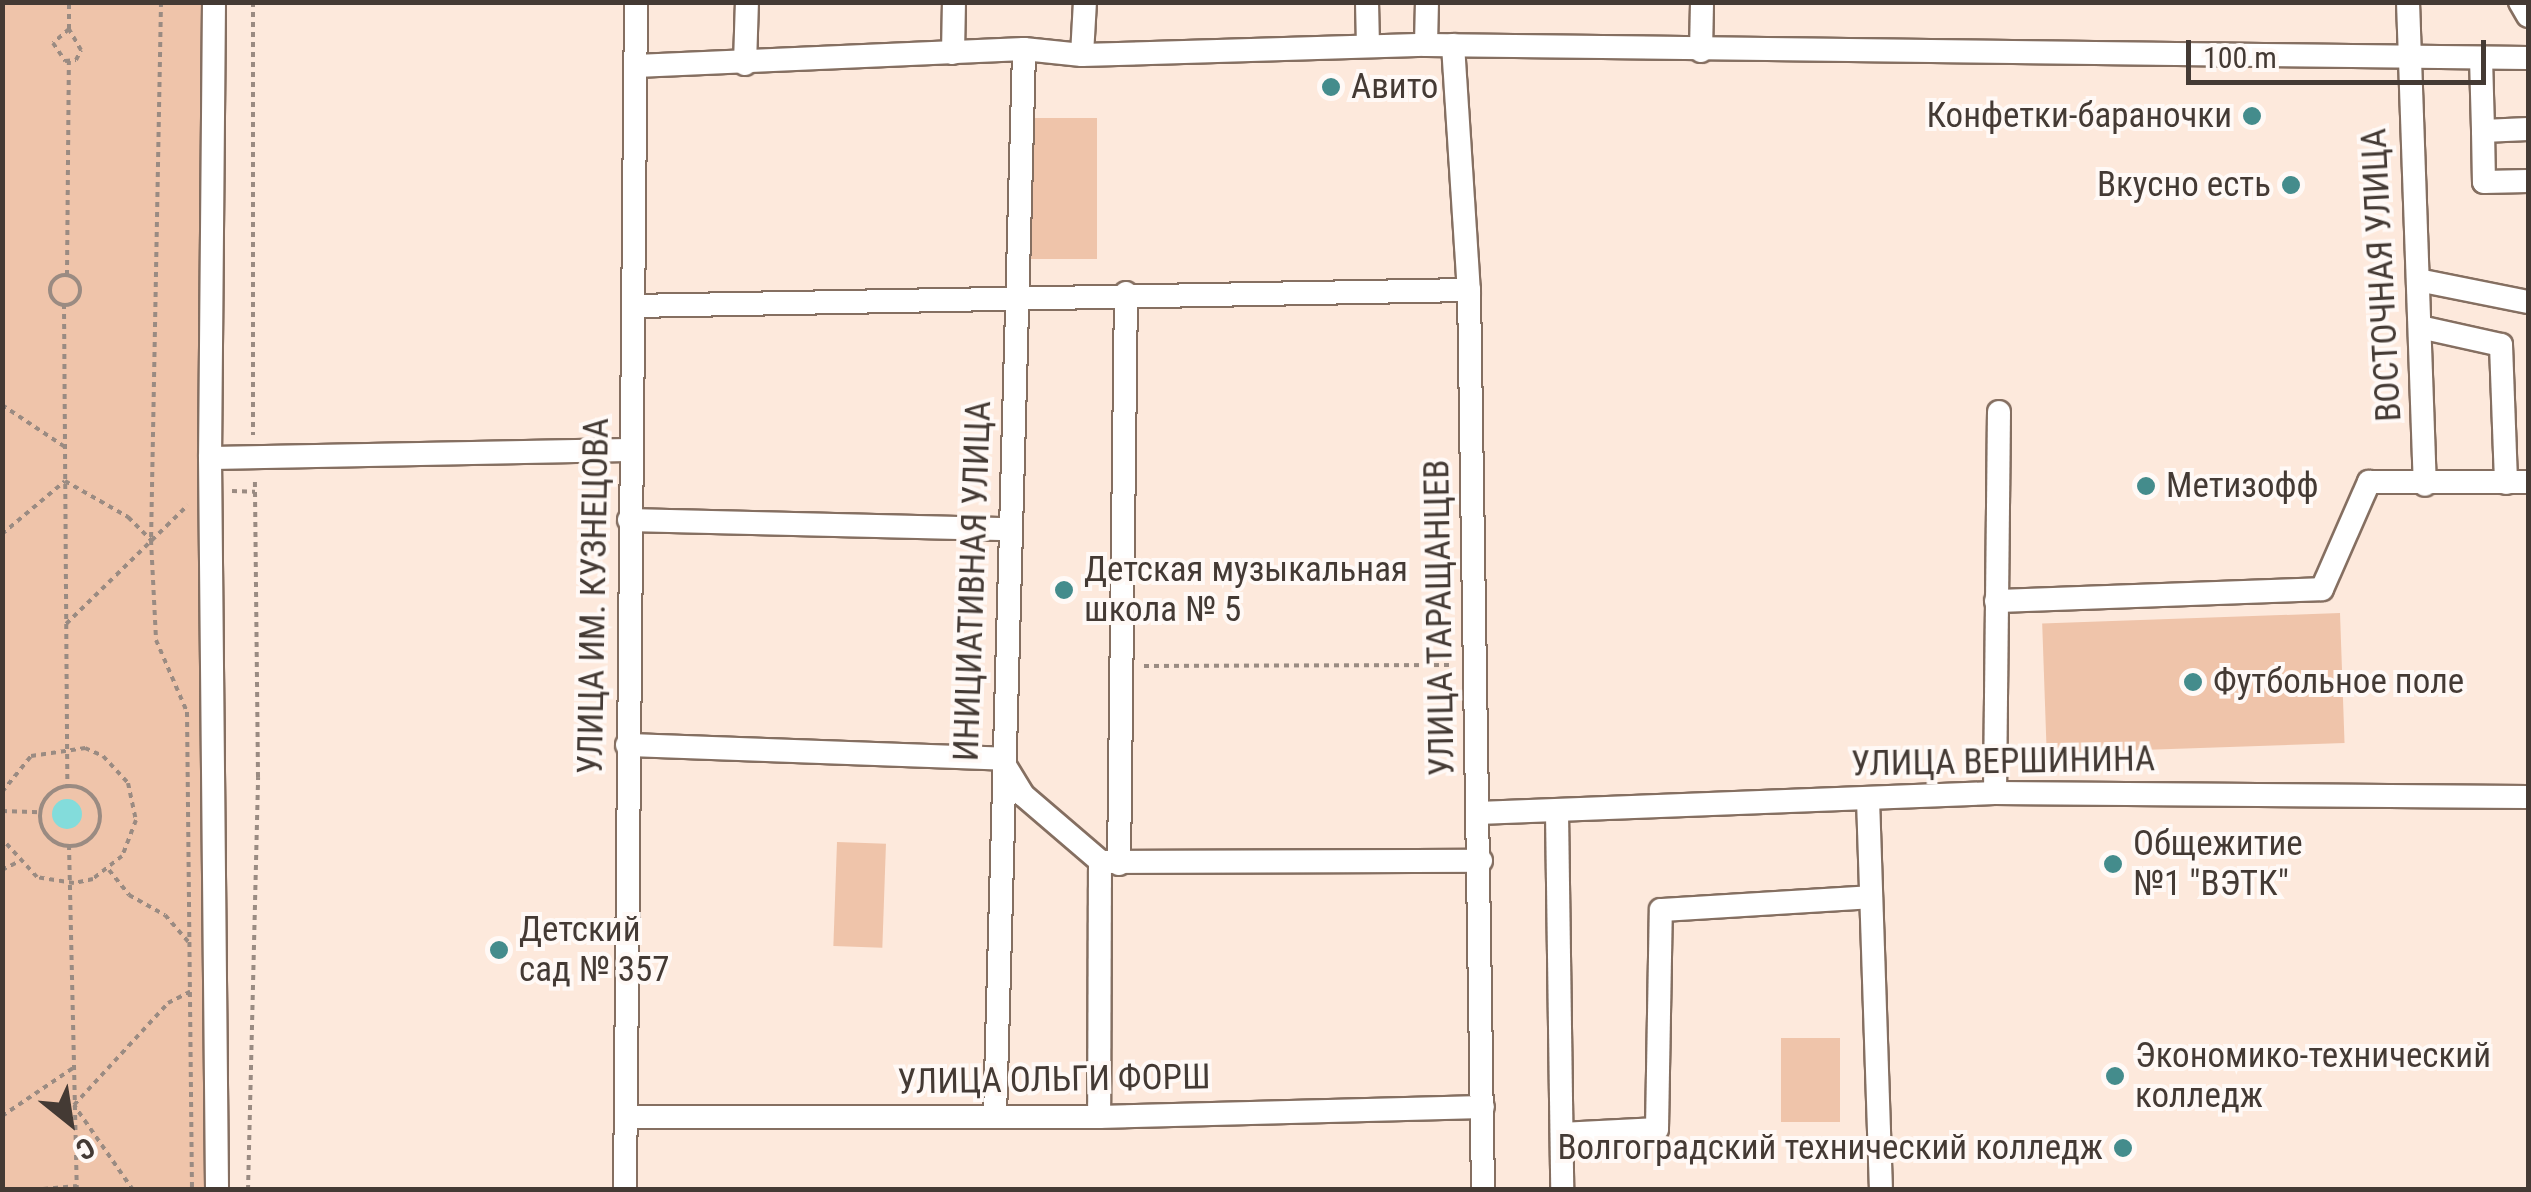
<!DOCTYPE html>
<meta charset="utf-8">
<style>
body{margin:0}
#map{position:relative;width:2531px;height:1192px;overflow:hidden;background:#fde9dc;font-family:"Roboto Condensed",sans-serif}
div>[style]{position:absolute}
.green>*{inset:0;background:#efc4aa;transform-origin:0 0}
.water>*{inset:0;background:#83dcdb}
.round{border-radius:50%}
.path>*{height:4px;margin-top:-2px;transform-origin:0;background:repeating-linear-gradient(90deg,#9a8b82 0 5px,transparent 0 10px)}
.path>.ring{margin:-2px;padding:0;box-sizing:content-box;background:none;border:4px solid #9a8b82;border-radius:50%}
.roads{filter:drop-shadow(2px 0 #856f61) drop-shadow(-2px 0 #856f61) drop-shadow(0 2px #856f61) drop-shadow(0 -2px #856f61)}
.minor>*{height:22px;margin:-11px;padding:0 11px;transform-origin:11px;border-radius:11px;background:#fff}
.dots>*{width:28px;height:28px;translate:-50% -50%;box-sizing:border-box;border:5px solid #fff9f6;border-radius:50%}
span{translate:-50% -50%;white-space:nowrap;text-align:center;line-height:1.15;-webkit-text-stroke:8px #fff9f6;paint-order:stroke}
.poi-label{font-size:35px;color:#443a34}
.left{translate:0 -50%;text-align:left}
.right{translate:-100% -50%;text-align:right}
.street-label{font-size:35px;color:#443a34}
.frame{position:absolute;inset:0;border:5px solid #443a34;pointer-events:none}
.north{position:absolute;left:20px;top:1072px;width:100px;height:100px;-webkit-text-stroke:8px #fff9f6;paint-order:stroke;rotate:150deg;font-size:28px;font-weight:700;line-height:40px;text-align:center;color:#443a34}
.north::after{content:'';display:block;margin:auto;width:35px;height:45px;background:#443a34;clip-path:polygon(50% 0,100% 100%,50% 72%,0 100%)}
.scale{position:absolute;left:2186px;top:40px;width:300px;height:45px;box-sizing:border-box;border:5px solid #443a34;border-top:0;padding-left:12px;font-size:30px;line-height:35px;white-space:nowrap;color:#443a34;-webkit-text-stroke:8px #fff9f6;paint-order:stroke}
</style>
<div id="map">
<div class="green">
<div style="left:2px;top:3px;width:209px;height:1186px"></div>
<div style="left:1029px;top:118px;width:68px;height:141px"></div>
<div style="left:2340px;top:613px;width:130px;height:298px;rotate:88deg"></div>
<div style="left:837px;top:842px;width:49px;height:104px;rotate:2deg"></div>
<div style="left:1781px;top:1038px;width:59px;height:84px"></div>
</div>
<div class="water">
<div class="round" style="left:52px;top:799px;width:30px;height:30px"></div>
</div>
<div class="path">
<div style="left:161px;top:2px;width:538px;rotate:91.06deg"></div>
<div style="left:151px;top:540px;width:100px;rotate:87.1deg"></div>
<div style="left:156px;top:640px;width:78px;rotate:66.7deg"></div>
<div style="left:187px;top:712px;width:478px;rotate:89.4deg"></div>
<div style="left:253px;top:2px;width:433px;rotate:90deg"></div>
<div style="left:69px;top:29px;width:21px;rotate:139deg"></div>
<div style="left:53px;top:43px;width:22px;rotate:56deg"></div>
<div style="left:65px;top:61px;width:11px;rotate:-5deg"></div>
<div style="left:76px;top:60px;width:11px;rotate:-63deg"></div>
<div style="left:81px;top:50px;width:24px;rotate:-120deg"></div>
<div style="left:69px;top:29px;width:27px;rotate:-90deg"></div>
<div style="left:67px;top:275px;width:214px;rotate:-89.5deg"></div>
<div class="ring" style="left:50px;top:275px;width:26px;height:26px"></div>
<div style="left:64px;top:304px;width:482px;rotate:89.6deg"></div>
<div style="left:2px;top:405px;width:76px;rotate:33.7deg"></div>
<div style="left:232px;top:491px;width:23px;rotate:2deg"></div>
<div style="left:2px;top:534px;width:82px;rotate:-40.1deg"></div>
<div style="left:65px;top:481px;width:73px;rotate:29.7deg"></div>
<div style="left:128px;top:517px;width:33px;rotate:45deg"></div>
<div style="left:66px;top:624px;width:170px;rotate:-44.3deg"></div>
<div style="left:1144px;top:666px;width:310px;rotate:-0.2deg"></div>
<div class="ring" style="left:40px;top:786px;width:56px;height:56px"></div>
<div style="left:2px;top:792px;width:46px;rotate:-51.1deg"></div>
<div style="left:31px;top:756px;width:55px;rotate:-8.4deg"></div>
<div style="left:85px;top:748px;width:20px;rotate:24deg"></div>
<div style="left:103px;top:756px;width:37px;rotate:47deg"></div>
<div style="left:128px;top:783px;width:38px;rotate:78deg"></div>
<div style="left:136px;top:820px;width:39px;rotate:111deg"></div>
<div style="left:122px;top:856px;width:37px;rotate:142deg"></div>
<div style="left:93px;top:879px;width:19px;rotate:168deg"></div>
<div style="left:74px;top:883px;width:37px;rotate:-171deg"></div>
<div style="left:37px;top:877px;width:52px;rotate:-132.6deg"></div>
<div style="left:2px;top:811px;width:38px;rotate:2deg"></div>
<div style="left:69px;top:845px;width:345px;rotate:88.7deg"></div>
<div style="left:2px;top:870px;width:16px;rotate:-27deg"></div>
<div style="left:109px;top:870px;width:32px;rotate:51deg"></div>
<div style="left:129px;top:895px;width:41px;rotate:29.1deg"></div>
<div style="left:165px;top:915px;width:37px;rotate:49deg"></div>
<div style="left:2px;top:1116px;width:86px;rotate:-34.1deg"></div>
<div style="left:43px;top:1189px;width:34px;rotate:-5deg"></div>
<div style="left:133px;top:1190px;width:103px;rotate:-124.8deg"></div>
<div style="left:74px;top:1105px;width:139px;rotate:-47.3deg"></div>
<div style="left:168px;top:1003px;width:25px;rotate:-27deg"></div>
<div style="left:248px;top:1190px;width:413px;rotate:-88.6deg"></div>
<div style="left:258px;top:777px;width:298px;rotate:-90.6deg"></div>
</div>
<div class="roads">
<div class="minor">
<div style="left:214px;top:2px;width:456px;rotate:90.5deg"></div>
<div style="left:210px;top:458px;width:732px;rotate:89.45deg"></div>
<div style="left:1367px;top:2px;width:44px;rotate:88.7deg"></div>
<div style="left:2408px;top:2px;width:483px;rotate:88deg"></div>
<div style="left:2520px;top:2px;width:16px;rotate:60deg"></div>
<div style="left:1426px;top:45px;width:43px;rotate:-88.7deg"></div>
<div style="left:1453px;top:45px;width:246px;rotate:86.3deg"></div>
<div style="left:1469px;top:290px;width:900px;rotate:89.11deg"></div>
<div style="left:1701px;top:51px;width:49px;rotate:-88.8deg"></div>
<div style="left:953px;top:53px;width:51px;rotate:-88.9deg"></div>
<div style="left:1082px;top:55px;width:53px;rotate:-86.8deg"></div>
<div style="left:2481px;top:58px;width:73px;rotate:88.4deg"></div>
<div style="left:2483px;top:131px;width:45px;rotate:-2.5deg"></div>
<div style="left:745px;top:64px;width:62px;rotate:-88.2deg"></div>
<div style="left:636px;top:66px;width:388px;rotate:-2.5deg"></div>
<div style="left:1024px;top:49px;width:58px;rotate:5.9deg"></div>
<div style="left:1082px;top:55px;width:344px;rotate:-1.7deg"></div>
<div style="left:1426px;top:45px;width:1102px;rotate:0.68deg"></div>
<div style="left:2483px;top:131px;width:51px;rotate:88.9deg"></div>
<div style="left:2484px;top:182px;width:44px;rotate:-1.3deg"></div>
<div style="left:2418px;top:280px;width:112px;rotate:11.3deg"></div>
<div style="left:633px;top:306px;width:836px;rotate:-1.1deg"></div>
<div style="left:2420px;top:327px;width:83px;rotate:12.5deg"></div>
<div style="left:2501px;top:345px;width:138px;rotate:87.9deg"></div>
<div style="left:210px;top:458px;width:420px;rotate:-1.1deg"></div>
<div style="left:629px;top:520px;width:381px;rotate:1.4deg"></div>
<div style="left:1996px;top:601px;width:326px;rotate:-2.1deg"></div>
<div style="left:2322px;top:589px;width:117px;rotate:-66.3deg"></div>
<div style="left:2369px;top:482px;width:159px"></div>
<div style="left:627px;top:745px;width:374px;rotate:2.1deg"></div>
<div style="left:1001px;top:759px;width:42px;rotate:58.6deg"></div>
<div style="left:1023px;top:795px;width:101px;rotate:40.6deg"></div>
<div style="left:1100px;top:861px;width:256px;rotate:90.2deg"></div>
<div style="left:1995px;top:793px;width:381px;rotate:-89.4deg"></div>
<div style="left:1868px;top:799px;width:391px;rotate:88.1deg"></div>
<div style="left:1557px;top:812px;width:378px;rotate:89.2deg"></div>
<div style="left:1478px;top:813px;width:517px;rotate:-2.22deg"></div>
<div style="left:1995px;top:793px;width:533px;rotate:0.43deg"></div>
<div style="left:1105px;top:862px;width:376px;rotate:-0.2deg"></div>
<div style="left:1119px;top:864px;width:571px;rotate:-89.3deg"></div>
<div style="left:626px;top:1117px;width:473px"></div>
<div style="left:1099px;top:1117px;width:384px;rotate:-1.5deg"></div>
<div style="left:995px;top:1117px;width:1068px;rotate:-88.44deg"></div>
<div style="left:1562px;top:1134px;width:95px;rotate:-3deg"></div>
<div style="left:1657px;top:1129px;width:219px;rotate:-89deg"></div>
<div style="left:1661px;top:910px;width:210px;rotate:-3.5deg"></div>
<div style="left:625px;top:1190px;width:1188px;rotate:-89.47deg"></div>
</div>
</div>
<div class="dots">
<div style="left:1331px;top:87px;background:#448c8c"></div>
<div style="left:2252px;top:116px;background:#448c8c"></div>
<div style="left:2291px;top:185px;background:#448c8c"></div>
<div style="left:2146px;top:486px;background:#448c8c"></div>
<div style="left:1064px;top:590px;background:#448c8c"></div>
<div style="left:2193px;top:682px;background:#448c8c"></div>
<div style="left:2113px;top:864px;background:#448c8c"></div>
<div style="left:499px;top:950px;background:#448c8c"></div>
<div style="left:2115px;top:1076px;background:#448c8c"></div>
<div style="left:2123px;top:1148px;background:#448c8c"></div>
</div>
<div class="poi-label">
<span class="left" style="left:1351px;top:87px">Авито</span>
<span class="right" style="left:2232px;top:116px">Конфетки-бараночки</span>
<span class="right" style="left:2271px;top:185px">Вкусно есть</span>
<span class="left" style="left:2166px;top:486px">Метизофф</span>
<span class="left" style="left:1084px;top:590px">Детская музыкальная<br>школа № 5</span>
<span class="left" style="left:2213px;top:682px">Футбольное поле</span>
<span class="left" style="left:2133px;top:864px">Общежитие<br>№1 "ВЭТК"</span>
<span class="left" style="left:519px;top:950px">Детский<br>сад № 357</span>
<span class="left" style="left:2135px;top:1076px">Экономико-технический<br>колледж</span>
<span class="right" style="left:2103px;top:1148px">Волгоградский технический колледж</span>
</div>
<div class="street-label">
<span style="left:2382px;top:275px;rotate:-93deg">ВОСТОЧНАЯ УЛИЦА</span>
<span style="left:973px;top:581px;rotate:-88deg">ИНИЦИАТИВНАЯ УЛИЦА</span>
<span style="left:594px;top:596px;rotate:-89deg">УЛИЦА ИМ. КУЗНЕЦОВА</span>
<span style="left:1440px;top:618px;rotate:-91deg">УЛИЦА ТАРАЩАНЦЕВ</span>
<span style="left:2003px;top:762px;rotate:-1deg">УЛИЦА ВЕРШИНИНА</span>
<span style="left:1054px;top:1080px;rotate:-1deg">УЛИЦА ОЛЬГИ ФОРШ</span>
</div>
<div class="frame"></div>
<div class="north">С</div>
<div class="scale">100 m</div>
</div>
